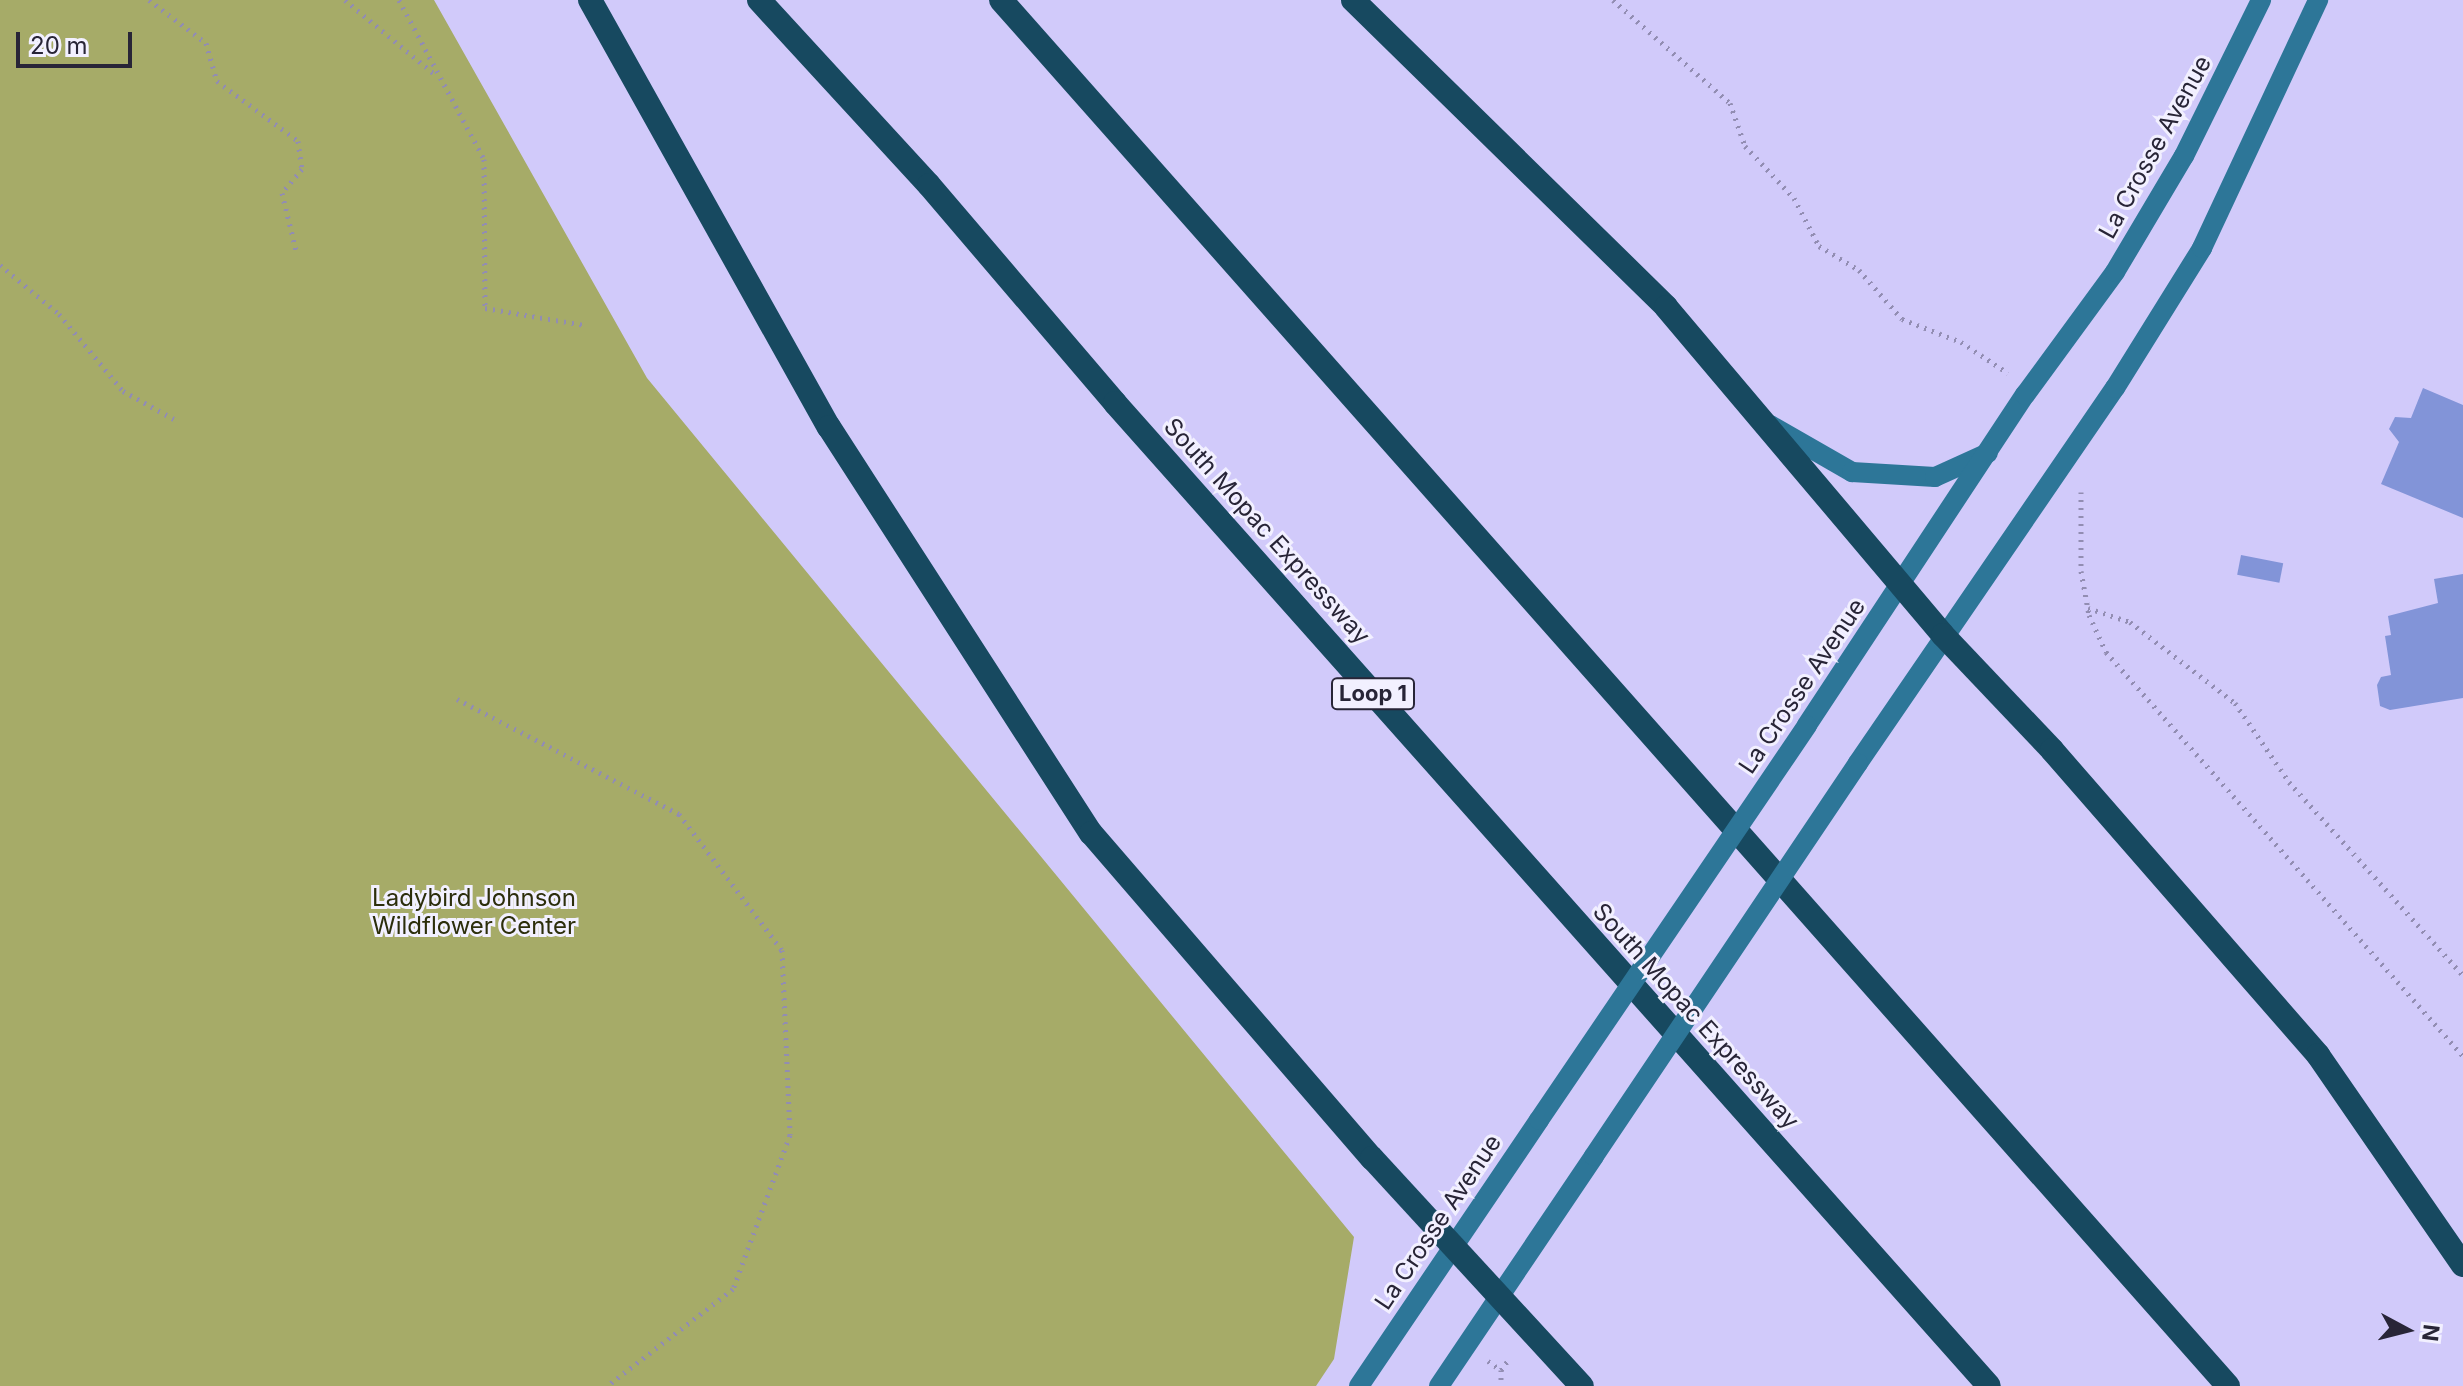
<!DOCTYPE html>
<style>
body{margin:0}
#map{position:relative;width:2463px;height:1386px;overflow:hidden;background:#d1cafa;font-family:Inter,sans-serif}
div>[style]{position:absolute}
.green>*{inset:0;background:#a6ab68}
.building>*{inset:0;background:#8294d8;transform-origin:0 0}
.path>*{height:5px;margin-top:-2.5px;transform-origin:0;background:repeating-linear-gradient(90deg,#928db2 0 2px,transparent 0 8px)}
.secondary>*{height:20px;margin:-10px;padding:0 10px;transform-origin:10px;border-radius:10px;background:#2d7698}
.highway>*{height:24px;margin:-12px;padding:0 12px;transform-origin:12px;border-radius:12px;background:#174960}
.secondary-bridge>*{height:20px;margin:-10px;padding:0 10px;transform-origin:10px;border-radius:10px;background:#2d7698}
span{translate:-50% -50%;white-space:nowrap;text-align:center;line-height:1.15;-webkit-text-stroke:6px #f2f0ff;paint-order:stroke}
.shield-label span{padding:2px 6px;background:#f2f0ff;border:2px solid;border-radius:6px;-webkit-text-stroke-width:0}
.shield-label{font-size:22px;color:#282537;font-weight:700}
.street-label{font-size:24px;color:#282537}
.park-label{font-size:24px;color:#2c2e0b}
.north{position:absolute;left:2367px;top:1290px;width:80px;height:80px;-webkit-text-stroke:6px #f2f0ff;paint-order:stroke;rotate:97deg;font-size:22px;font-weight:700;line-height:32px;text-align:center;color:#282537}
.north::after{content:'';display:block;margin:auto;width:28px;height:36px;background:#282537;clip-path:polygon(50% 0,100% 100%,50% 72%,0 100%)}
.scale{position:absolute;left:16px;top:32px;width:116px;height:36px;box-sizing:border-box;border:4px solid #282537;border-top:0;padding-left:10px;font-size:24px;line-height:28px;white-space:nowrap;color:#282537;-webkit-text-stroke:6px #f2f0ff;paint-order:stroke}
</style>
<div id="map">
<div class="green">
<div style="clip-path:polygon(0 0,434px 0,647px 378px,1354px 1237px,1334px 1359px,1316px 1386px,0 1386px)"></div>
</div>
<div class="building">
<div style="clip-path:polygon(2423px 388px,2463px 405px,2463px 518px,2381px 484px,2399px 442px,2389px 429px,2395px 417px,2411px 418px)"></div>
<div style="left:2241px;top:555px;width:43px;height:20px;rotate:11deg"></div>
<div style="clip-path:polygon(2463px 574px,2463px 698px,2390px 710px,2380px 706px,2377px 685px,2381px 677px,2391px 675px,2385px 636px,2391px 635px,2388px 616px,2438px 603px,2434px 579px)"></div>
</div>
<div class="path">
<div style="left:149px;top:0;width:71px;rotate:37deg"></div>
<div style="left:206px;top:43px;width:40px;rotate:74deg"></div>
<div style="left:217px;top:81px;width:101px;rotate:36.5deg"></div>
<div style="left:298px;top:141px;width:28px;rotate:82deg"></div>
<div style="left:302px;top:169px;width:31px;rotate:130deg"></div>
<div style="left:282px;top:193px;width:59px;rotate:76.2deg"></div>
<div style="left:345px;top:0;width:119px;rotate:39.6deg"></div>
<div style="left:399px;top:0;width:180px;rotate:61.9deg"></div>
<div style="left:484px;top:159px;width:149px;rotate:89.6deg"></div>
<div style="left:485px;top:308px;width:100px;rotate:9.7deg"></div>
<div style="left:1613px;top:0;width:156px;rotate:41.4deg"></div>
<div style="left:1730px;top:103px;width:46px;rotate:70.8deg"></div>
<div style="left:1745px;top:146px;width:71px;rotate:46.7deg"></div>
<div style="left:1794px;top:198px;width:54px;rotate:62.5deg"></div>
<div style="left:1819px;top:246px;width:47px;rotate:31deg"></div>
<div style="left:1859px;top:270px;width:65px;rotate:48.7deg"></div>
<div style="left:1902px;top:319px;width:63px;rotate:21.3deg"></div>
<div style="left:1961px;top:342px;width:56px;rotate:33.4deg"></div>
<div style="left:0;top:265px;width:77px;rotate:39.7deg"></div>
<div style="left:59px;top:314px;width:100px;rotate:50.3deg"></div>
<div style="left:123px;top:391px;width:58px;rotate:28.8deg"></div>
<div style="left:2081px;top:492px;width:79px;rotate:90deg"></div>
<div style="left:2081px;top:571px;width:45px;rotate:79.7deg"></div>
<div style="left:2089px;top:615px;width:41px;rotate:65.3deg"></div>
<div style="left:2106px;top:652px;width:539px;rotate:48.53deg"></div>
<div style="left:2088px;top:608px;width:44px;rotate:18.4deg"></div>
<div style="left:2130px;top:622px;width:133px;rotate:37.6deg"></div>
<div style="left:2235px;top:703px;width:96px;rotate:55.6deg"></div>
<div style="left:2289px;top:782px;width:260px;rotate:48deg"></div>
<div style="left:457px;top:699px;width:250px;rotate:27.4deg"></div>
<div style="left:679px;top:814px;width:171px;rotate:52.9deg"></div>
<div style="left:782px;top:950px;width:185px;rotate:87.5deg"></div>
<div style="left:790px;top:1135px;width:164px;rotate:110.3deg"></div>
<div style="left:733px;top:1289px;width:159px;rotate:142.4deg"></div>
<div style="left:1488px;top:1361px;width:16px;rotate:35deg"></div>
<div style="left:1501px;top:1370px;width:16px;rotate:90deg"></div>
<div style="left:1501px;top:1370px;width:14px;rotate:-54deg"></div>
</div>
<div class="secondary">
<div style="left:1770px;top:425px;width:95px;rotate:29.8deg"></div>
<div style="left:1852px;top:472px;width:83px;rotate:3.4deg"></div>
<div style="left:1935px;top:477px;width:58px;rotate:-24.4deg"></div>
<div style="left:1807px;top:725px;width:396px;rotate:-56.6deg"></div>
<div style="left:2025px;top:395px;width:152px;rotate:-53.8deg"></div>
<div style="left:2115px;top:272px;width:135px;rotate:-59.3deg"></div>
<div style="left:2184px;top:156px;width:174px;rotate:-63.7deg"></div>
<div style="left:1858px;top:763px;width:455px;rotate:-55.6deg"></div>
<div style="left:2115px;top:388px;width:165px;rotate:-58.1deg"></div>
<div style="left:2202px;top:248px;width:274px;rotate:-64.9deg"></div>
<div style="left:1359px;top:1386px;width:321px;rotate:-55.9deg"></div>
<div style="left:1439px;top:1386px;width:277px;rotate:-56deg"></div>
</div>
<div class="highway">
<div style="left:590px;top:0;width:489px;rotate:60.8deg"></div>
<div style="left:829px;top:427px;width:483px;rotate:57.2deg"></div>
<div style="left:1091px;top:833px;width:430px;rotate:49.2deg"></div>
<div style="left:1372px;top:1158px;width:310px;rotate:47.4deg"></div>
<div style="left:759px;top:0;width:251px;rotate:47.4deg"></div>
<div style="left:929px;top:185px;width:287px;rotate:49.5deg"></div>
<div style="left:1115px;top:403px;width:1315px;rotate:48.36deg"></div>
<div style="left:1001px;top:0;width:1851px;rotate:48.48deg"></div>
<div style="left:1353px;top:0;width:438px;rotate:44.4deg"></div>
<div style="left:1666px;top:307px;width:429px;rotate:49.8deg"></div>
<div style="left:1943px;top:635px;width:158px;rotate:46.5deg"></div>
<div style="left:2052px;top:750px;width:405px;rotate:48.9deg"></div>
<div style="left:2318px;top:1055px;width:255px;rotate:55.4deg"></div>
</div>
<div class="secondary-bridge">
<div style="left:1539px;top:1120px;width:477px;rotate:-55.8deg"></div>
<div style="left:1594px;top:1156px;width:473px;rotate:-56.1deg"></div>
</div>
<div class="shield-label">
<span style="left:1373px;top:694px">Loop 1</span>
</div>
<div class="street-label">
<span style="left:2155px;top:147px;rotate:-61deg">La Crosse Avenue</span>
<span style="left:1267px;top:531px;rotate:48deg">South Mopac Expressway</span>
<span style="left:1802px;top:686px;rotate:-56deg">La Crosse Avenue</span>
<span style="left:1696px;top:1016px;rotate:48deg">South Mopac Expressway</span>
<span style="left:1438px;top:1222px;rotate:-56deg">La Crosse Avenue</span>
</div>
<div class="park-label">
<span style="left:474px;top:912px">Ladybird Johnson<br>Wildflower Center</span>
</div>
<div class="north">N</div>
<div class="scale">20 m</div>
</div>
